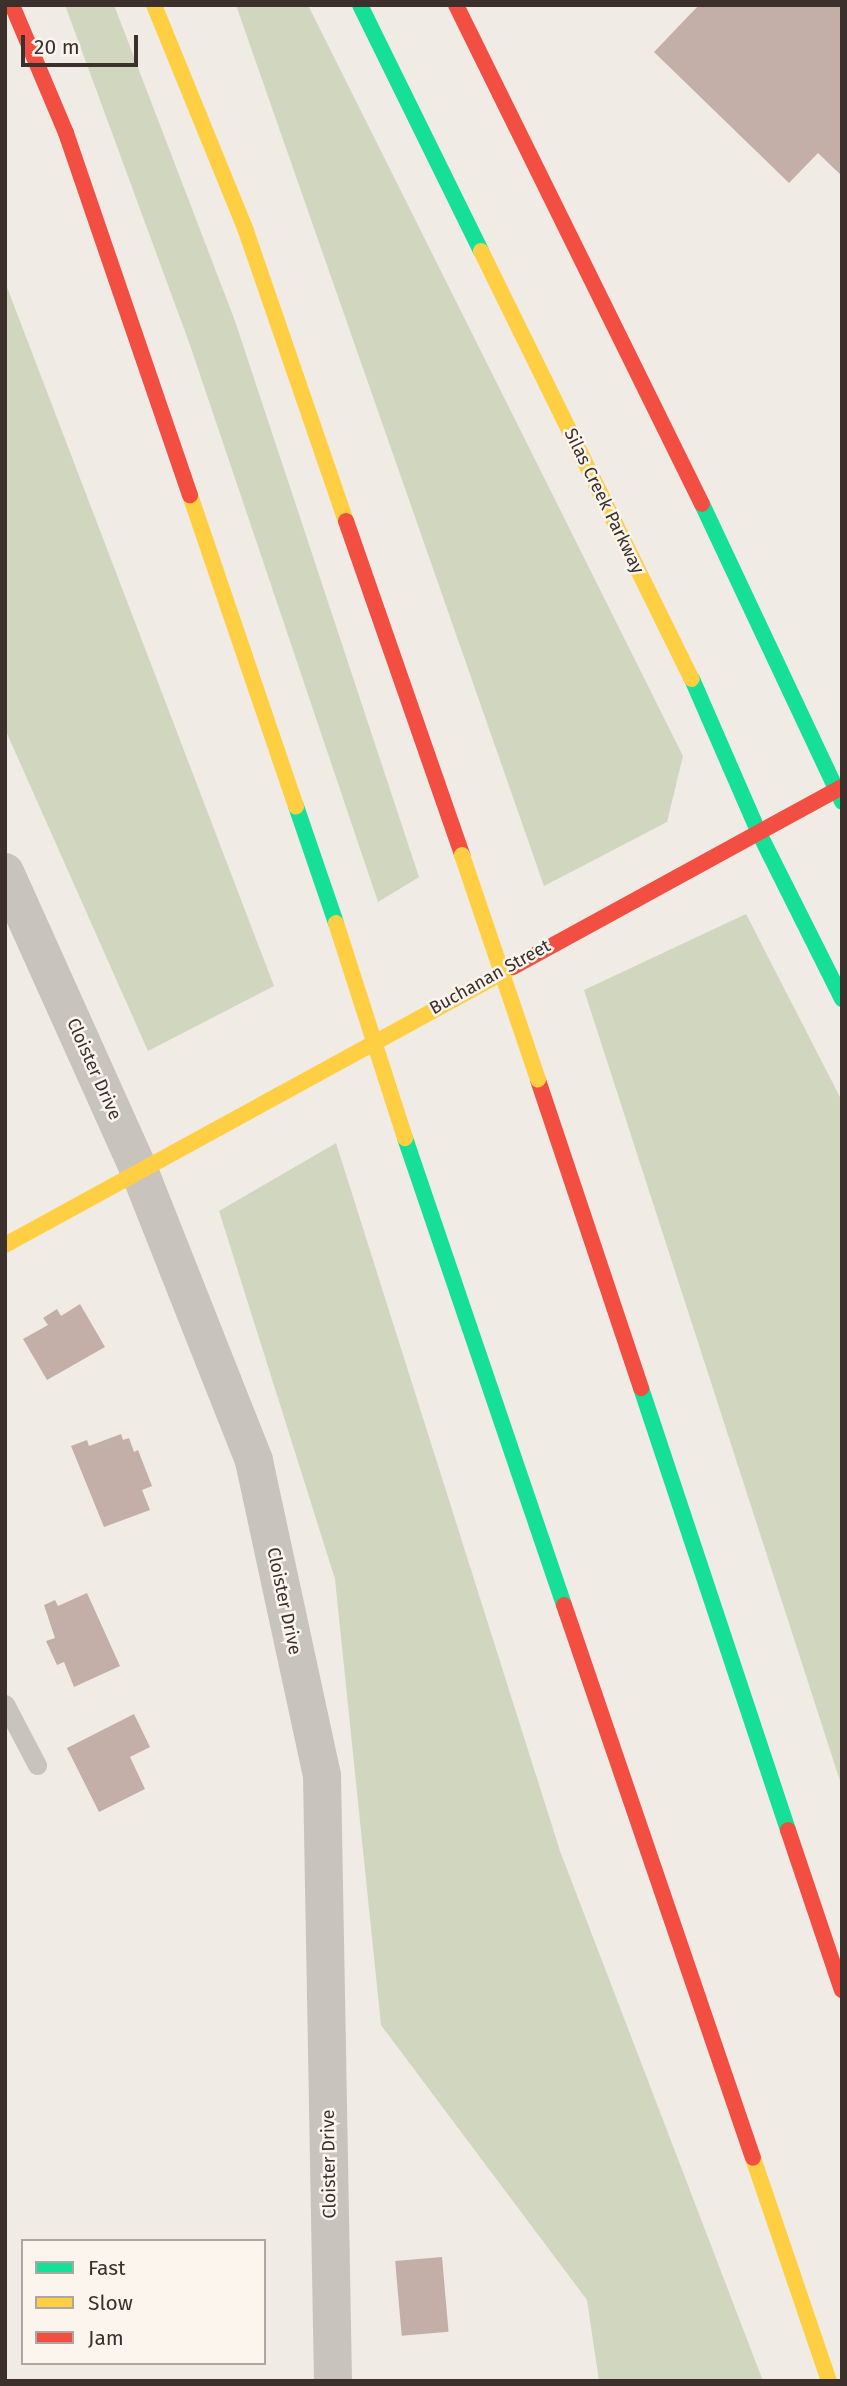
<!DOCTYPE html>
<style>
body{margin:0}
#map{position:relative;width:847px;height:2386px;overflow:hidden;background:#f0ebe5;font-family:"Fira Sans",sans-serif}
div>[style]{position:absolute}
.green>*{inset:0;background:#d1d6bf}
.building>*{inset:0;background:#c3afa7;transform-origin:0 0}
.lane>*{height:19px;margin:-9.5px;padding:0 9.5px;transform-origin:9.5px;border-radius:9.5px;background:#c9c3be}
.street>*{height:38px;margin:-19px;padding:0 19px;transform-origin:19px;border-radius:19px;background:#c9c3be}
.fast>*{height:16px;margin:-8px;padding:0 8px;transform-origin:8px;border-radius:8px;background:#16e098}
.slow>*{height:16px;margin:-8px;padding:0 8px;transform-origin:8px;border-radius:8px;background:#ffcf43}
.jam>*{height:16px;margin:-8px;padding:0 8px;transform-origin:8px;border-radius:8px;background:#f24e42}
.slow-bridge>*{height:16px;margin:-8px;padding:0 8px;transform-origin:8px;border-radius:8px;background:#ffcf43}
span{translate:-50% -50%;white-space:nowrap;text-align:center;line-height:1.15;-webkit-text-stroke:5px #fbf5ee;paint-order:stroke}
.street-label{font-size:18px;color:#3b302b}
.frame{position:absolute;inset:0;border:7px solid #3b302b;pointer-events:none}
.legend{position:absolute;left:21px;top:2239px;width:245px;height:126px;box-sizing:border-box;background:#fbf5ee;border:2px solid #aea6a0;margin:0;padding:9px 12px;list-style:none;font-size:21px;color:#3b302b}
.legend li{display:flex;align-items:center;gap:14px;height:35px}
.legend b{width:35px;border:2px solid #aea6a0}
.scale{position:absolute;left:21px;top:35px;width:117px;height:32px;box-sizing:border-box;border:4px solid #3b302b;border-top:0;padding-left:9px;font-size:21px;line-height:24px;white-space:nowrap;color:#3b302b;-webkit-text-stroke:5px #fbf5ee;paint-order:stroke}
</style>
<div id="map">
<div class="green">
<div style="clip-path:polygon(65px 5px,114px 5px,235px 321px,419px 877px,378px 902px,190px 345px)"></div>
<div style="clip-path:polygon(236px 5px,308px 5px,683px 756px,667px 822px,544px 886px)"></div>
<div style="clip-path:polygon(5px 282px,274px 986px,148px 1051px,5px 729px)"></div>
<div style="clip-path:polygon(746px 914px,842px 1101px,842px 1787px,584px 990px)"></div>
<div style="clip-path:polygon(336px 1143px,560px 1851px,763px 2381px,599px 2381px,587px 2300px,381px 2025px,335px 1579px,219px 1211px)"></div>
</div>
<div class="building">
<div style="clip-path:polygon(699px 5px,842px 5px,842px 176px,818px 153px,789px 183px,654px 52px)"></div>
<div style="clip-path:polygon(80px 1304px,105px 1347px,47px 1380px,23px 1339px,48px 1325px,43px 1318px,57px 1309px,61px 1316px)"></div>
<div style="clip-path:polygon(121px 1434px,123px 1440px,129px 1438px,134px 1452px,138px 1450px,152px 1486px,142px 1490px,150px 1510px,104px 1527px,71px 1446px,87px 1440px,89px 1446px)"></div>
<div style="clip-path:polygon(87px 1593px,120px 1666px,74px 1687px,64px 1662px,57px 1665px,46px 1641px,55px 1638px,44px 1605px,55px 1600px,58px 1606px)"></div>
<div style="clip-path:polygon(134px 1714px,150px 1747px,130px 1757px,145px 1789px,99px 1812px,67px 1748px)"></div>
<div style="left:442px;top:2257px;width:75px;height:47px;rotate:85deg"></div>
</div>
<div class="lane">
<div style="left:5px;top:1704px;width:69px;rotate:62.3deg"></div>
</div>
<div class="street">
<div style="left:5px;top:872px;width:327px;rotate:65.8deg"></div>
<div style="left:139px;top:1170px;width:313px;rotate:68.4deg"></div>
<div style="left:254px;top:1461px;width:321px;rotate:77.8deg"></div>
<div style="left:322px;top:1775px;width:606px;rotate:88.96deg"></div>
</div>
<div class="fast">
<div style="left:360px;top:5px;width:274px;rotate:63.8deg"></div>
<div style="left:702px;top:504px;width:329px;rotate:64.8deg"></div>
<div style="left:692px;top:679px;width:166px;rotate:66.5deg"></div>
<div style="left:758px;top:831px;width:188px;rotate:63.4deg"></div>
<div style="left:296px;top:806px;width:124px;rotate:71.1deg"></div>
<div style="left:405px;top:1138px;width:493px;rotate:71.2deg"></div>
<div style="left:641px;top:1388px;width:466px;rotate:71.6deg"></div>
</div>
<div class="slow">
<div style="left:154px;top:5px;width:244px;rotate:67.8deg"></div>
<div style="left:246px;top:231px;width:307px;rotate:71deg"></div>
<div style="left:481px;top:251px;width:477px;rotate:63.8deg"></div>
<div style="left:190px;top:495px;width:329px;rotate:71.2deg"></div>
<div style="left:5px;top:1245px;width:579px;rotate:-28.69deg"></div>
<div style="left:753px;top:2158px;width:236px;rotate:71.2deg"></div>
</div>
<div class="jam">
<div style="left:12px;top:5px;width:139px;rotate:67.1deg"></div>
<div style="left:66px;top:133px;width:383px;rotate:71.1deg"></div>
<div style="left:456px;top:5px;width:556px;rotate:63.76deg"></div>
<div style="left:346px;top:521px;width:354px;rotate:70.8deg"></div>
<div style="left:513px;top:967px;width:375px;rotate:-28.7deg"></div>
<div style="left:538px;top:1080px;width:325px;rotate:71.5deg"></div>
<div style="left:564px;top:1605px;width:584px;rotate:71.13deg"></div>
<div style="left:788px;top:1830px;width:169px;rotate:71.4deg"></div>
</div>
<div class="slow-bridge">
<div style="left:462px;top:855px;width:237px;rotate:71.3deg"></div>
<div style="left:336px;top:923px;width:226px;rotate:72.2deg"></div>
</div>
<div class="street-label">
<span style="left:604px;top:501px;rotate:64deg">Silas Creek Parkway</span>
<span style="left:490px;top:977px;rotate:-29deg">Buchanan Street</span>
<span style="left:94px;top:1069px;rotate:66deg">Cloister Drive</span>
<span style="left:284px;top:1601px;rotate:78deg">Cloister Drive</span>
<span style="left:329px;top:2164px;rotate:-91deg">Cloister Drive</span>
</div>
<div class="frame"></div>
<ul class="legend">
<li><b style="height:9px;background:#16e098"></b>Fast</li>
<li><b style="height:9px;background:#ffcf43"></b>Slow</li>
<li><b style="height:9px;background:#f24e42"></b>Jam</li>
</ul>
<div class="scale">20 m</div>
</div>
